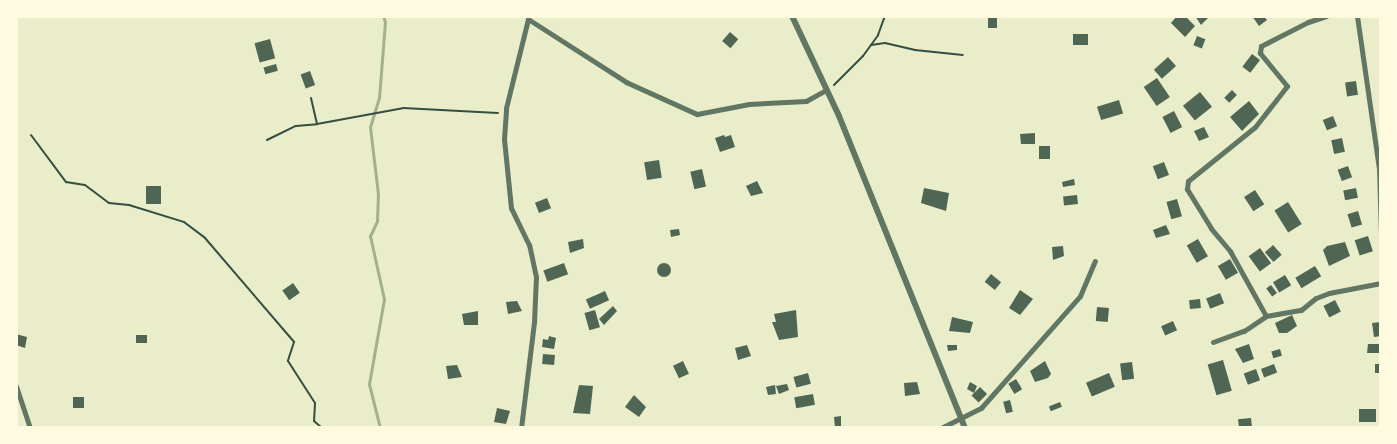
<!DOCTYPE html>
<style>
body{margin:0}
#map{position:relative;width:1397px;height:444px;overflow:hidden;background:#e9edc9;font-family:Cabin,sans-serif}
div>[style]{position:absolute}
.stream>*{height:3px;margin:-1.5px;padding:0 1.5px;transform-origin:1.5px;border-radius:1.5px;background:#a3b18a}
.building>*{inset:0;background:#4f6655;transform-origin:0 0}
.round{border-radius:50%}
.path>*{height:2px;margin:-1px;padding:0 1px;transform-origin:1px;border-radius:1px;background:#344e41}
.minor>*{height:5px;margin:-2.5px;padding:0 2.5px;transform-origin:2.5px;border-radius:2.5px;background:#617663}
.tertiary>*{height:6px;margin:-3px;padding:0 3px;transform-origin:3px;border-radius:3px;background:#617663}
span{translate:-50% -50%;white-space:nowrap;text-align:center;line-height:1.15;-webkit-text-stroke:4px #fefae0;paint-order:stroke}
.frame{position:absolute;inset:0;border:18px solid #fefae0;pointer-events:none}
</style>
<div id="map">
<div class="stream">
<div style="left:380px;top:428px;width:45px;rotate:-104deg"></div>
<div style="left:369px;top:384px;width:86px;rotate:-80deg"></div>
<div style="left:384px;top:299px;width:65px;rotate:-102.5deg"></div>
<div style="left:370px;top:236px;width:17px;rotate:-65deg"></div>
<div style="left:377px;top:221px;width:27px;rotate:-88deg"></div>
<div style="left:378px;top:194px;width:67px;rotate:-96.8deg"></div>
<div style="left:370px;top:127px;width:30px;rotate:-73deg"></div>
<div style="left:379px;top:98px;width:76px;rotate:-85.5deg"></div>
<div style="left:385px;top:22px;width:6px;rotate:-108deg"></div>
</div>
<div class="building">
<div style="left:988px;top:16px;width:9px;height:12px"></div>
<div style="clip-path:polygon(1177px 16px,1185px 16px,1195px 26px,1185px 37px,1171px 23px)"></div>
<div style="clip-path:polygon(1195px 16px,1210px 16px,1201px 25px)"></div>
<div style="clip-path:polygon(1252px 16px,1264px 16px,1267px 20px,1259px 26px)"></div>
<div style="left:730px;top:32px;width:11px;height:12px;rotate:41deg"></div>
<div style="left:1073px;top:34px;width:15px;height:11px"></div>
<div style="left:1197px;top:36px;width:9px;height:10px;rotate:21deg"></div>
<div style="left:270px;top:39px;width:20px;height:16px;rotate:75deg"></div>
<div style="left:1252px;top:54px;width:10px;height:16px;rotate:37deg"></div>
<div style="left:1168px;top:57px;width:12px;height:19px;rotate:48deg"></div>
<div style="left:276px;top:64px;width:7px;height:13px;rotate:74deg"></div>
<div style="left:310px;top:71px;width:15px;height:10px;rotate:70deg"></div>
<div style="left:1157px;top:78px;width:23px;height:16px;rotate:56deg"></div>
<div style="left:1356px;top:81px;width:14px;height:11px;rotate:82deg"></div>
<div style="left:1232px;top:90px;width:7px;height:11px;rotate:45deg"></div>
<div style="left:1200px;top:92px;width:19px;height:22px;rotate:51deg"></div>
<div style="left:1119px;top:100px;width:14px;height:23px;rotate:73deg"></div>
<div style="clip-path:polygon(1249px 101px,1259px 114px,1242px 131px,1230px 117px)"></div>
<div style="left:1174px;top:111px;width:18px;height:13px;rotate:63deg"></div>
<div style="left:1333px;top:116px;width:11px;height:11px;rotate:68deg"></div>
<div style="clip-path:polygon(1204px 127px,1209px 137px,1199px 141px,1194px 131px)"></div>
<div style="clip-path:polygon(1035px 133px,1035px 144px,1021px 144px,1020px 134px)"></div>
<div style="clip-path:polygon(724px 135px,725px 137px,731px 135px,735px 147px,720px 152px,715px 138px)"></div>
<div style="left:1342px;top:138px;width:14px;height:11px;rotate:78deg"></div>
<div style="left:1039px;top:146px;width:11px;height:13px"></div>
<div style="left:659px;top:160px;width:18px;height:15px;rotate:81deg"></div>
<div style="left:1164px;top:162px;width:14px;height:12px;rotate:69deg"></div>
<div style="left:1348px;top:166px;width:12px;height:11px;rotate:70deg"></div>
<div style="left:702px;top:169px;width:18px;height:12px;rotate:77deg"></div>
<div style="clip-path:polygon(1074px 179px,1075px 185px,1063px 187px,1062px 182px)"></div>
<div style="clip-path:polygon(757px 181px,763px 193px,751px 196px,746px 186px)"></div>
<div style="left:146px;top:186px;width:15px;height:18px"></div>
<div style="clip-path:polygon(924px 188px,949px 193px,946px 211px,921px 203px)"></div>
<div style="left:1356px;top:188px;width:10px;height:13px;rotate:79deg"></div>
<div style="left:1255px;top:190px;width:17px;height:13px;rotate:57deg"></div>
<div style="left:1077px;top:195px;width:9px;height:14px;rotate:84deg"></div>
<div style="left:547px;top:198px;width:11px;height:13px;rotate:68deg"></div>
<div style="left:1177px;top:199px;width:18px;height:11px;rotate:74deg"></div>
<div style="left:1288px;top:202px;width:26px;height:16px;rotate:58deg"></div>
<div style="left:1358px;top:211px;width:14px;height:11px;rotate:73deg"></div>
<div style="clip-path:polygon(1166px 225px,1170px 234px,1156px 238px,1153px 230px)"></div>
<div style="clip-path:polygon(679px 229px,680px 235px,671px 237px,670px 230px)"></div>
<div style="left:1368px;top:236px;width:16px;height:14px;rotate:72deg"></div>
<div style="clip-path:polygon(583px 239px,584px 248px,570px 253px,568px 242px)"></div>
<div style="left:1198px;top:239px;width:20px;height:13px;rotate:60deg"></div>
<div style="clip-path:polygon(1345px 242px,1350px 256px,1329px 266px,1323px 250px,1327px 246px)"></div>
<div style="left:1273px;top:245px;width:13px;height:11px;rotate:48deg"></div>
<div style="clip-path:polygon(1063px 246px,1064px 256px,1053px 260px,1052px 247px)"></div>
<div style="left:1260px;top:248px;width:19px;height:14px;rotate:54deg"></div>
<div style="left:1230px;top:259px;width:16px;height:14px;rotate:60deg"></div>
<div class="round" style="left:657px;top:263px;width:14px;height:14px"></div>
<div style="left:564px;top:263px;width:12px;height:22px;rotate:70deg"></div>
<div style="left:1315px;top:266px;width:12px;height:23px;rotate:59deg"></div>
<div style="left:991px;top:274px;width:13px;height:10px;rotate:39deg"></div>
<div style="left:1285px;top:275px;width:12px;height:14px;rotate:59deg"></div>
<div style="left:293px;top:283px;width:12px;height:13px;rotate:55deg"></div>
<div style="left:1271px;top:285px;width:10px;height:6px;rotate:53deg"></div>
<div style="clip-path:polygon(1020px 290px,1033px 299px,1020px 315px,1009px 308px)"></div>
<div style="left:605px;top:291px;width:10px;height:21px;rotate:66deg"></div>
<div style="left:1220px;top:293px;width:11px;height:15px;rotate:68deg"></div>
<div style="left:1200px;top:299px;width:9px;height:11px;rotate:84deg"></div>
<div style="left:1335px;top:300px;width:13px;height:13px;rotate:63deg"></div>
<div style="clip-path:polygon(517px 301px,522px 311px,508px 314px,506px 302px)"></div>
<div style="clip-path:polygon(613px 306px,617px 311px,604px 325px,599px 319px)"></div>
<div style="left:1097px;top:307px;width:12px;height:14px;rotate:5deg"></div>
<div style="left:595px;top:310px;width:18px;height:11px;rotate:74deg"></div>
<div style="clip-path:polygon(796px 310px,798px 337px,779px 340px,772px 322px,776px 322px,774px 314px)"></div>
<div style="clip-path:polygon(478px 311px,478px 325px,464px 325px,462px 314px)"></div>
<div style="clip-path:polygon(1292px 315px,1297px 326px,1287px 333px,1279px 333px,1275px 323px)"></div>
<div style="clip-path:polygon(952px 317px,973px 322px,970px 333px,949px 331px)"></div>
<div style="left:1173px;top:321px;width:10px;height:13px;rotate:66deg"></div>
<div style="clip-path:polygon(1381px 322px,1381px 336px,1374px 337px,1372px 323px)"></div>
<div style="clip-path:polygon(16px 334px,27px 337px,25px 348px,16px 345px)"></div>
<div style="left:136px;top:335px;width:11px;height:8px"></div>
<div style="clip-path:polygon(549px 336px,556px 338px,554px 349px,542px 347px,543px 339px,548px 340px)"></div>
<div style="clip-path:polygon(1249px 344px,1254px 359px,1243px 363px,1235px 349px)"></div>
<div style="clip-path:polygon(1368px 344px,1380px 344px,1379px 353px,1367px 353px)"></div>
<div style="clip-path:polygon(747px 345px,751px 356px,738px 360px,735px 348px)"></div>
<div style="clip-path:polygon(947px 345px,957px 345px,957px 350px,948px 351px)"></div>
<div style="left:1280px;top:349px;width:7px;height:9px;rotate:74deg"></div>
<div style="left:543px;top:354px;width:12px;height:10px;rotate:5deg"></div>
<div style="left:1223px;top:360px;width:32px;height:16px;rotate:74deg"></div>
<div style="left:683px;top:361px;width:14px;height:11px;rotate:65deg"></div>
<div style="clip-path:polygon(1045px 361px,1051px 374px,1048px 378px,1035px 382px,1030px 371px)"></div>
<div style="left:1132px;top:362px;width:17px;height:12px;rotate:83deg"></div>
<div style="left:1274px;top:364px;width:9px;height:14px;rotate:69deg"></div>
<div style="left:1375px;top:364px;width:6px;height:9px"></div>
<div style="clip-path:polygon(457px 365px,462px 377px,448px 379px,446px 366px)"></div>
<div style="left:1256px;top:369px;width:12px;height:13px;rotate:70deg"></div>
<div style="left:808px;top:373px;width:11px;height:15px;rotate:75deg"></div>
<div style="left:1109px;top:373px;width:15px;height:25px;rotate:67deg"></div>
<div style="left:1016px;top:379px;width:12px;height:9px;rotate:59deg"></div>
<div style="clip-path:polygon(917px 382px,920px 394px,905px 396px,904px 383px)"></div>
<div style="clip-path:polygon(970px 382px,977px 386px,974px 393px,967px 389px)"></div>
<div style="clip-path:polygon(787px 384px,789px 390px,779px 394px,776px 386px)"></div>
<div style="clip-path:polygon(579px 385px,593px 386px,590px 414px,573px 413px)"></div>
<div style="clip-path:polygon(775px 385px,776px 394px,768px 395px,766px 387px)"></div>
<div style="left:980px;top:387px;width:10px;height:12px;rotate:45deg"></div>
<div style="left:813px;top:394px;width:11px;height:19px;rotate:80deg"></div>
<div style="clip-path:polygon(634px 395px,646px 407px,639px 417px,625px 407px)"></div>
<div style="left:73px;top:397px;width:11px;height:11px"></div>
<div style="left:1010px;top:400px;width:12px;height:7px;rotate:76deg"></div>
<div style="left:1060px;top:402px;width:5px;height:12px;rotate:68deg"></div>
<div style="clip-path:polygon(497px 408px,510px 411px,506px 424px,494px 422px)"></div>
<div style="left:1359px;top:409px;width:17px;height:13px"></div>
<div style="clip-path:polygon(841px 416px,841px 427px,835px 427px,834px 417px)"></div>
<div style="left:1251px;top:418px;width:10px;height:13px;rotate:84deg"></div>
</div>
<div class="path">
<div style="left:871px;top:45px;width:14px;rotate:-8deg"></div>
<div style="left:885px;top:43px;width:31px;rotate:13deg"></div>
<div style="left:915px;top:50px;width:48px;rotate:5.9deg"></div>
<div style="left:834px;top:85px;width:41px;rotate:-45deg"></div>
<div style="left:863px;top:56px;width:26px;rotate:-54deg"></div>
<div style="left:878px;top:35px;width:20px;rotate:-70deg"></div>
<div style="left:311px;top:98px;width:27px;rotate:77deg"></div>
<div style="left:317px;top:124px;width:87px;rotate:-10.5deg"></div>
<div style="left:403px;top:108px;width:95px;rotate:3deg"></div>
<div style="left:31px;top:135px;width:59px;rotate:53.3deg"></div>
<div style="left:66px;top:182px;width:19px;rotate:9deg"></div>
<div style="left:85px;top:185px;width:30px;rotate:37deg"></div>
<div style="left:109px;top:203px;width:20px;rotate:6deg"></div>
<div style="left:129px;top:205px;width:58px;rotate:17.2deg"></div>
<div style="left:184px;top:222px;width:26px;rotate:37deg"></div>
<div style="left:205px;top:238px;width:137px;rotate:49.4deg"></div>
<div style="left:294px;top:342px;width:20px;rotate:108deg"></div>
<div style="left:288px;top:361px;width:50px;rotate:57.3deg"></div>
<div style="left:315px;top:403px;width:18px;rotate:93deg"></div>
<div style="left:314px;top:421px;width:11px;rotate:41deg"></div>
<div style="left:267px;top:140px;width:32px;rotate:-26deg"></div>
<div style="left:296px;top:126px;width:21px;rotate:-5deg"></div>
</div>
<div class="minor">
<div style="left:1357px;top:16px;width:154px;rotate:81.8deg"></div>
<div style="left:1379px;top:168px;width:68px;rotate:88.3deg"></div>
<div style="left:1266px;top:316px;width:74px;rotate:-119deg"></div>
<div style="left:1230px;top:251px;width:30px;rotate:-130deg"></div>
<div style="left:1211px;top:228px;width:46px;rotate:-121.6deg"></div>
<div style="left:1187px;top:189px;width:8px;rotate:-83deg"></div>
<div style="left:1188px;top:181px;width:86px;rotate:-38.9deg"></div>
<div style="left:1255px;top:127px;width:52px;rotate:-52deg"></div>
<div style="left:1287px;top:86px;width:43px;rotate:-129.3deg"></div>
<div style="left:1260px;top:53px;width:7px;rotate:-82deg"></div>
<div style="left:1261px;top:46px;width:53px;rotate:-27.1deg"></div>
<div style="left:1308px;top:22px;width:19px;rotate:-18deg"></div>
<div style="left:1213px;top:342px;width:33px;rotate:-20deg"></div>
<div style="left:1244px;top:331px;width:27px;rotate:-34deg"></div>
<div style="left:1266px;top:316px;width:36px;rotate:-10deg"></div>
<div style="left:1301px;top:310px;width:19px;rotate:-39deg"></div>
<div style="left:1316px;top:298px;width:14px;rotate:-21deg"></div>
<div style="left:1329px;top:293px;width:53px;rotate:-10.9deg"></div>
<div style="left:16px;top:386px;width:44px;rotate:71.6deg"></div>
<div style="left:521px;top:428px;width:107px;rotate:-83deg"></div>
<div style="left:534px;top:322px;width:45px;rotate:-87.5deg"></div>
<div style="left:536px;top:277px;width:33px;rotate:-102deg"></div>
<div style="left:529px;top:245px;width:41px;rotate:-115.9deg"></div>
<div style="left:511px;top:208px;width:69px;rotate:-95.8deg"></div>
<div style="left:504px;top:139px;width:31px;rotate:-86deg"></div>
<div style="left:506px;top:108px;width:92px;rotate:-76.1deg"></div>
<div style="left:528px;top:19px;width:117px;rotate:32.7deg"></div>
<div style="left:626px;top:82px;width:78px;rotate:24.3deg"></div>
<div style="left:697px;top:114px;width:53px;rotate:-10.9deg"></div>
<div style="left:749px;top:104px;width:57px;rotate:-3deg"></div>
<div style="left:806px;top:101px;width:23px;rotate:-29deg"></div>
<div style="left:941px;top:428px;width:45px;rotate:-26.6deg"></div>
<div style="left:981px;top:408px;width:149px;rotate:-48.5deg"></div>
<div style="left:1080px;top:296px;width:38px;rotate:-67deg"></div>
<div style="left:1380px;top:428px;width:1px;rotate:-45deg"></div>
</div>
<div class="tertiary">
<div style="left:792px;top:16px;width:110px;rotate:64.8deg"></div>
<div style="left:839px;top:116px;width:336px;rotate:68deg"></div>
</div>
<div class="frame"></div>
</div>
